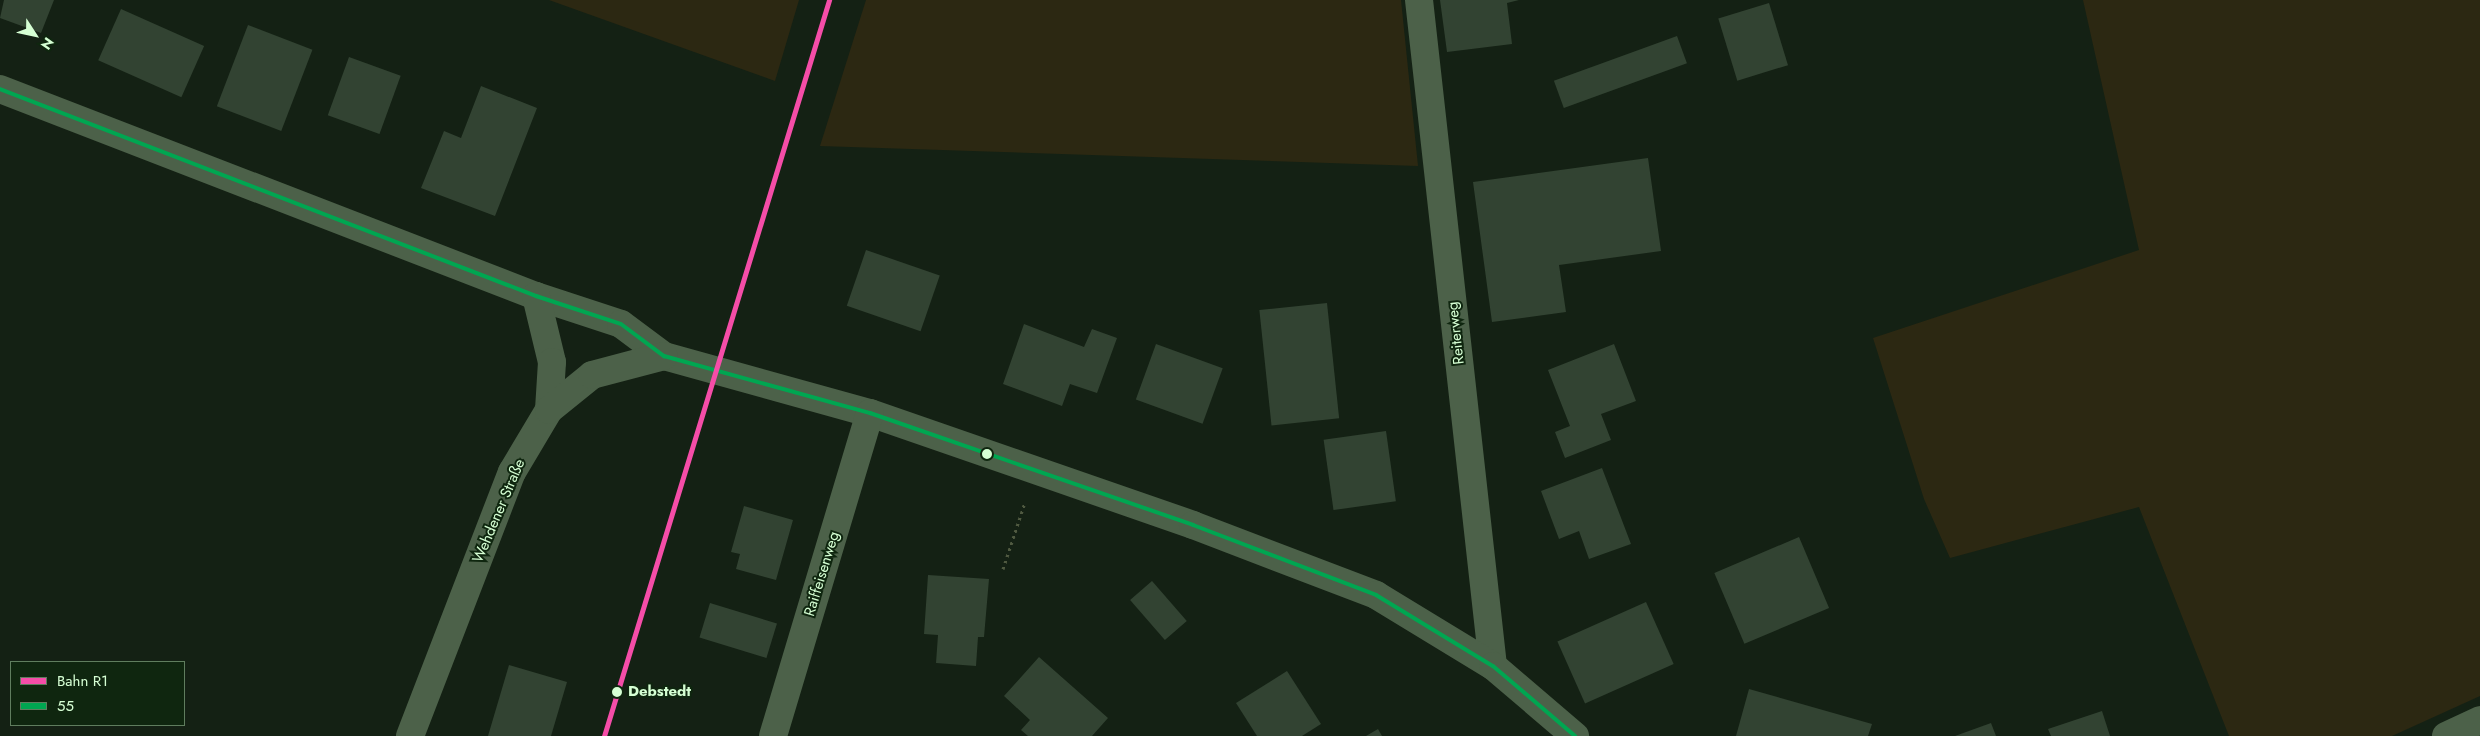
<!DOCTYPE html>
<meta charset="utf-8">
<style>
body{margin:0}
#map{position:relative;width:2480px;height:736px;overflow:hidden;background:#142114;font-family:Jost,sans-serif}
div>[style]{position:absolute}
.green>*{inset:0;background:#2c2812}
.building>*{inset:0;background:#324332;transform-origin:0 0}
.path>*{height:3px;margin-top:-1.5px;transform-origin:0;background:repeating-linear-gradient(90deg,#505a41 0 2.5px,transparent 0 6.5px)}
.minor>*{height:28px;margin:-14px;padding:0 14px;transform-origin:14px;border-radius:14px;background:#4c6149}
.bus-1>*{height:4px;margin:-2px;padding:0 2px;transform-origin:2px;border-radius:2px;background:#00a651}
.rail-1>*{height:5px;margin:-2.5px;padding:0 2.5px;transform-origin:2.5px;border-radius:2.5px;background:#f54da8}
.dots>*{width:14px;height:14px;translate:-50% -50%;box-sizing:border-box;border:2px solid #0f260f;border-radius:50%}
span{translate:-50% -50%;white-space:nowrap;text-align:center;line-height:1.15;-webkit-text-stroke:4px #0f260f;paint-order:stroke}
.street-label{font-size:15px;color:#d6ffd4}
.stop-label{font-size:15px;color:#d6ffd4;font-weight:700}
.left{translate:0 -50%;text-align:left}
.legend{position:absolute;left:10px;top:661px;width:175px;height:65px;box-sizing:border-box;background:#0f260f;border:1px solid #5f7d5e;margin:0;padding:6px 9px;list-style:none;font-size:15px;color:#d6ffd4}
.legend li{display:flex;align-items:center;gap:10px;height:25px}
.legend b{width:25px;border:1px solid #5f7d5e}
.north{position:absolute;left:10px;top:10px;width:50px;height:50px;-webkit-text-stroke:4px #0f260f;paint-order:stroke;rotate:125deg;font-size:14px;font-weight:700;line-height:20px;text-align:center;color:#d6ffd4}
.north::after{content:'';display:block;margin:auto;width:18px;height:22px;background:#d6ffd4;clip-path:polygon(50% 0,100% 100%,50% 72%,0 100%)}
</style>
<div id="map">
<div class="green">
<div style="clip-path:polygon(549px 0,799px 0,775px 81px)"></div>
<div style="clip-path:polygon(866px 0,1401px 0,1418px 166px,820px 146px)"></div>
<div style="clip-path:polygon(2083px 0,2480px 0,2480px 696px,2392px 736px,2229px 736px,2139px 507px,1950px 558px,1924px 499px,1873px 338px,2139px 250px)"></div>
</div>
<div class="building">
<div style="clip-path:polygon(4px 0,54px 0,41px 33px,0 18px)"></div>
<div style="clip-path:polygon(1440px 0,1519px 0,1507px 3px,1512px 44px,1447px 52px)"></div>
<div style="left:1769px;top:3px;width:65px;height:53px;rotate:73deg"></div>
<div style="left:121px;top:9px;width:91px;height:56px;rotate:24deg"></div>
<div style="left:248px;top:25px;width:69px;height:87px;rotate:21deg"></div>
<div style="left:1677px;top:36px;width:29px;height:131px;rotate:70deg"></div>
<div style="left:349px;top:57px;width:55px;height:62px;rotate:20deg"></div>
<div style="clip-path:polygon(481px 86px,537px 108px,495px 216px,421px 188px,444px 131px,461px 138px)"></div>
<div style="clip-path:polygon(1648px 158px,1661px 251px,1559px 265px,1566px 312px,1492px 322px,1473px 182px)"></div>
<div style="left:866px;top:250px;width:78px;height:59px;rotate:19deg"></div>
<div style="left:1327px;top:303px;width:116px;height:68px;rotate:84deg"></div>
<div style="clip-path:polygon(1024px 324px,1084px 347px,1092px 329px,1117px 338px,1097px 393px,1070px 384px,1062px 406px,1003px 384px)"></div>
<div style="left:1156px;top:344px;width:71px;height:59px;rotate:20deg"></div>
<div style="clip-path:polygon(1614px 344px,1636px 401px,1601px 414px,1611px 440px,1565px 458px,1555px 432px,1570px 426px,1548px 370px)"></div>
<div style="left:1386px;top:431px;width:71px;height:63px;rotate:82deg"></div>
<div style="clip-path:polygon(1602px 468px,1631px 544px,1589px 559px,1579px 531px,1559px 539px,1541px 491px)"></div>
<div style="clip-path:polygon(744px 506px,793px 520px,776px 580px,736px 569px,740px 554px,731px 552px)"></div>
<div style="left:1799px;top:537px;width:77px;height:92px;rotate:67deg"></div>
<div style="clip-path:polygon(928px 575px,989px 579px,984px 637px,978px 637px,976px 666px,936px 663px,938px 635px,924px 634px)"></div>
<div style="left:1152px;top:581px;width:53px;height:29px;rotate:49deg"></div>
<div style="left:1646px;top:602px;width:68px;height:97px;rotate:66deg"></div>
<div style="left:710px;top:603px;width:70px;height:36px;rotate:17deg"></div>
<div style="clip-path:polygon(1039px 657px,1108px 718px,1092px 736px,1028px 736px,1021px 730px,1030px 720px,1004px 696px)"></div>
<div style="clip-path:polygon(509px 665px,567px 682px,551px 736px,488px 736px)"></div>
<div style="clip-path:polygon(1287px 671px,1321px 724px,1302px 736px,1257px 736px,1236px 703px)"></div>
<div style="clip-path:polygon(1749px 689px,1872px 724px,1868px 736px,1736px 736px)"></div>
<div style="clip-path:polygon(2102px 711px,2110px 736px,2051px 736px,2048px 729px)"></div>
<div style="clip-path:polygon(1991px 723px,1996px 736px,1955px 736px)"></div>
<div style="clip-path:polygon(1378px 729px,1382px 736px,1366px 736px)"></div>
</div>
<div class="path">
<div style="left:1003px;top:569px;width:71px;rotate:-71.8deg"></div>
</div>
<div class="minor">
<div style="left:1419px;top:0;width:670px;rotate:83.66deg"></div>
<div style="left:0;top:89px;width:575px;rotate:21.12deg"></div>
<div style="left:536px;top:296px;width:89px;rotate:18.2deg"></div>
<div style="left:621px;top:324px;width:54px;rotate:36.7deg"></div>
<div style="left:664px;top:356px;width:214px;rotate:15.5deg"></div>
<div style="left:870px;top:413px;width:342px;rotate:19.1deg"></div>
<div style="left:1193px;top:525px;width:196px;rotate:20.9deg"></div>
<div style="left:1376px;top:595px;width:137px;rotate:31.3deg"></div>
<div style="left:1493px;top:666px;width:108px;rotate:40.5deg"></div>
<div style="left:536px;top:296px;width:68px;rotate:76.4deg"></div>
<div style="left:552px;top:362px;width:48px;rotate:93.6deg"></div>
<div style="left:410px;top:736px;width:283px;rotate:-68.9deg"></div>
<div style="left:512px;top:472px;width:72px;rotate:-59.2deg"></div>
<div style="left:549px;top:410px;width:55px;rotate:-39.1deg"></div>
<div style="left:592px;top:375px;width:74px;rotate:-14.8deg"></div>
<div style="left:773px;top:736px;width:337px;rotate:-73.3deg"></div>
<div style="left:2446px;top:736px;width:38px;rotate:-25deg"></div>
</div>
<div class="bus-1">
<div style="left:0;top:89px;width:575px;rotate:21.12deg"></div>
<div style="left:536px;top:296px;width:89px;rotate:18.2deg"></div>
<div style="left:621px;top:324px;width:54px;rotate:36.7deg"></div>
<div style="left:664px;top:356px;width:214px;rotate:15.5deg"></div>
<div style="left:870px;top:413px;width:342px;rotate:19.1deg"></div>
<div style="left:1193px;top:525px;width:196px;rotate:20.9deg"></div>
<div style="left:1376px;top:595px;width:137px;rotate:31.3deg"></div>
<div style="left:1493px;top:666px;width:108px;rotate:40.5deg"></div>
</div>
<div class="rail-1">
<div style="left:604px;top:736px;width:770px;rotate:-73deg"></div>
</div>
<div class="dots">
<div style="left:987px;top:454px;background:#d6ffd4"></div>
<div style="left:617px;top:692px;background:#d6ffd4"></div>
</div>
<div class="street-label">
<span style="left:1456px;top:333px;rotate:-96deg">Reiterweg</span>
<span style="left:499px;top:511px;rotate:-67deg">Wehdener Straße</span>
<span style="left:822px;top:574px;rotate:-73deg">Raiffeisenweg</span>
</div>
<div class="stop-label">
<span class="left" style="left:628px;top:692px">Debstedt</span>
</div>
<ul class="legend">
<li><b style="height:6px;background:#f54da8"></b>Bahn R1</li>
<li><b style="height:6px;background:#00a651"></b>55</li>
</ul>
<div class="north">N</div>
</div>
